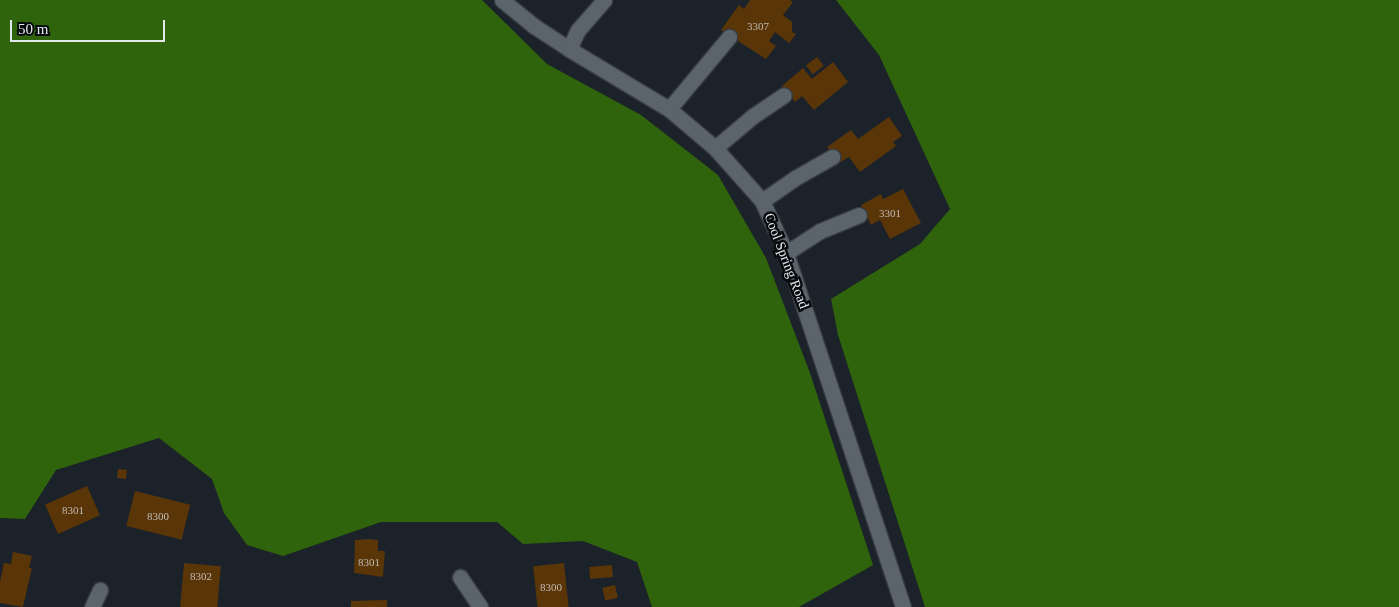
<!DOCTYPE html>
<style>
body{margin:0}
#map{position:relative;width:1399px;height:607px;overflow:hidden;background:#1b2229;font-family:"Times New Roman",serif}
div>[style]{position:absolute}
.forest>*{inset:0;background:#2f630c}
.building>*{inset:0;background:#5a3508;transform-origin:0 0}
.roads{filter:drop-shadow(1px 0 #373c41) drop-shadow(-1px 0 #373c41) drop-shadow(0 1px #373c41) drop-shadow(0 -1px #373c41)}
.minor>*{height:15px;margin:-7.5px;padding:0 7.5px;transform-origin:7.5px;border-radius:7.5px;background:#5b636b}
span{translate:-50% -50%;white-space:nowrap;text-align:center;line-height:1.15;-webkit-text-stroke:5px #080b0e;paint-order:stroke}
.number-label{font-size:11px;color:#c1bbb4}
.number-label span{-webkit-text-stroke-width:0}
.street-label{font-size:14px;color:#e3e8ed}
.scale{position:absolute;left:10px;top:20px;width:155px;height:22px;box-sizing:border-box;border:2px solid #e3e8ed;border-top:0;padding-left:6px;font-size:15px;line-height:18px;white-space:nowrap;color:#e3e8ed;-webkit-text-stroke:4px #080b0e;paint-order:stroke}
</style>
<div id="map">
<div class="forest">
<div style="clip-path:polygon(0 0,482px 0,547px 64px,641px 115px,718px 175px,766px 258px,810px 373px,873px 565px,799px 607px,652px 607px,637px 562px,583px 541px,523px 544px,497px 522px,381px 522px,283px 556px,247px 545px,224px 513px,212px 479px,159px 438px,56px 470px,25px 519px,0 518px)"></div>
<div style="clip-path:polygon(836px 0,1399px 0,1399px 607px,925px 607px,838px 335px,831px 299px,920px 244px,950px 209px,879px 55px)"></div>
</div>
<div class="building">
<div style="clip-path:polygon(750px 0,790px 0,793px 2px,783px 15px,792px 22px,792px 32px,796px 34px,789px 43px,775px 32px,769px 41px,776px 46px,766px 59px,721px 30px,739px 5px,744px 9px)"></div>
<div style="left:817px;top:57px;width:11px;height:14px;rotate:52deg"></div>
<div style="clip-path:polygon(833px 62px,848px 82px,814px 110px,802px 96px,795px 102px,782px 86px,803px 68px,812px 79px)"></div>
<div style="clip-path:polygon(889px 117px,902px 136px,893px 142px,896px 146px,860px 172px,849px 157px,839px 163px,827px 147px,851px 130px,858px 139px)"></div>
<div style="clip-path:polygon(903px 189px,921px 223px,890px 239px,880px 220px,871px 225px,861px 205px,881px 194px,883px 199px)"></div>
<div style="left:118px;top:469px;width:9px;height:9px;rotate:6deg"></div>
<div style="left:87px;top:486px;width:32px;height:46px;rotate:66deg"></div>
<div style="left:135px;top:491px;width:57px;height:36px;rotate:14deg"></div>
<div style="clip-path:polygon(369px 539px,378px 540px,378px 551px,385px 551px,383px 577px,354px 573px,355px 540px)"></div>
<div style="clip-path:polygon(13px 552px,32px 556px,29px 568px,32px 568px,23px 607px,0 603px,0 582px,4px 563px,11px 564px)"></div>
<div style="left:184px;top:563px;width:37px;height:44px;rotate:5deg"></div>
<div style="left:564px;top:563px;width:44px;height:31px;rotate:84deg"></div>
<div style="left:612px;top:565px;width:12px;height:23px;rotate:85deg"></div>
<div style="left:615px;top:585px;width:13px;height:13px;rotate:77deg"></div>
<div style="clip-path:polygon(387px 600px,387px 607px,351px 607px,351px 601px)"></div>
</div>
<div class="roads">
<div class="minor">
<div style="left:502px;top:0;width:41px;rotate:39.1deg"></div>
<div style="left:534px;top:26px;width:42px;rotate:33.3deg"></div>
<div style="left:569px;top:49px;width:117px;rotate:31deg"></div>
<div style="left:669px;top:109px;width:60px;rotate:40.3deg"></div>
<div style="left:715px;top:148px;width:71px;rotate:48.4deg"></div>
<div style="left:762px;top:201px;width:57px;rotate:65.2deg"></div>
<div style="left:786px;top:253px;width:373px;rotate:71.7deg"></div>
<div style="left:569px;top:49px;width:21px;rotate:-65deg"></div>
<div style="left:578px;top:30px;width:40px;rotate:-49deg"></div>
<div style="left:669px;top:109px;width:94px;rotate:-50.2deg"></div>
<div style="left:715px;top:148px;width:50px;rotate:-40.1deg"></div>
<div style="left:753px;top:116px;width:37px;rotate:-34deg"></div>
<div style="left:762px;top:201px;width:40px;rotate:-34.9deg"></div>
<div style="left:795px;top:178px;width:43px;rotate:-29.6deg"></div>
<div style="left:786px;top:253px;width:40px;rotate:-32.9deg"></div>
<div style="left:820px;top:231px;width:42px;rotate:-22.3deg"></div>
<div style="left:460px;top:577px;width:36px;rotate:56deg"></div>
<div style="left:92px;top:607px;width:19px;rotate:-65deg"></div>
</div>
</div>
<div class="number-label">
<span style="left:758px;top:26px">3307</span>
<span style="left:890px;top:213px">3301</span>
<span style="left:73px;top:510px">8301</span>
<span style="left:158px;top:516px">8300</span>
<span style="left:369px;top:562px">8301</span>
<span style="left:201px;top:576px">8302</span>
<span style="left:551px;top:587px">8300</span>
</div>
<div class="street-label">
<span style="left:786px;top:261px;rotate:69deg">Cool Spring Road</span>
</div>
<div class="scale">50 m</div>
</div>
